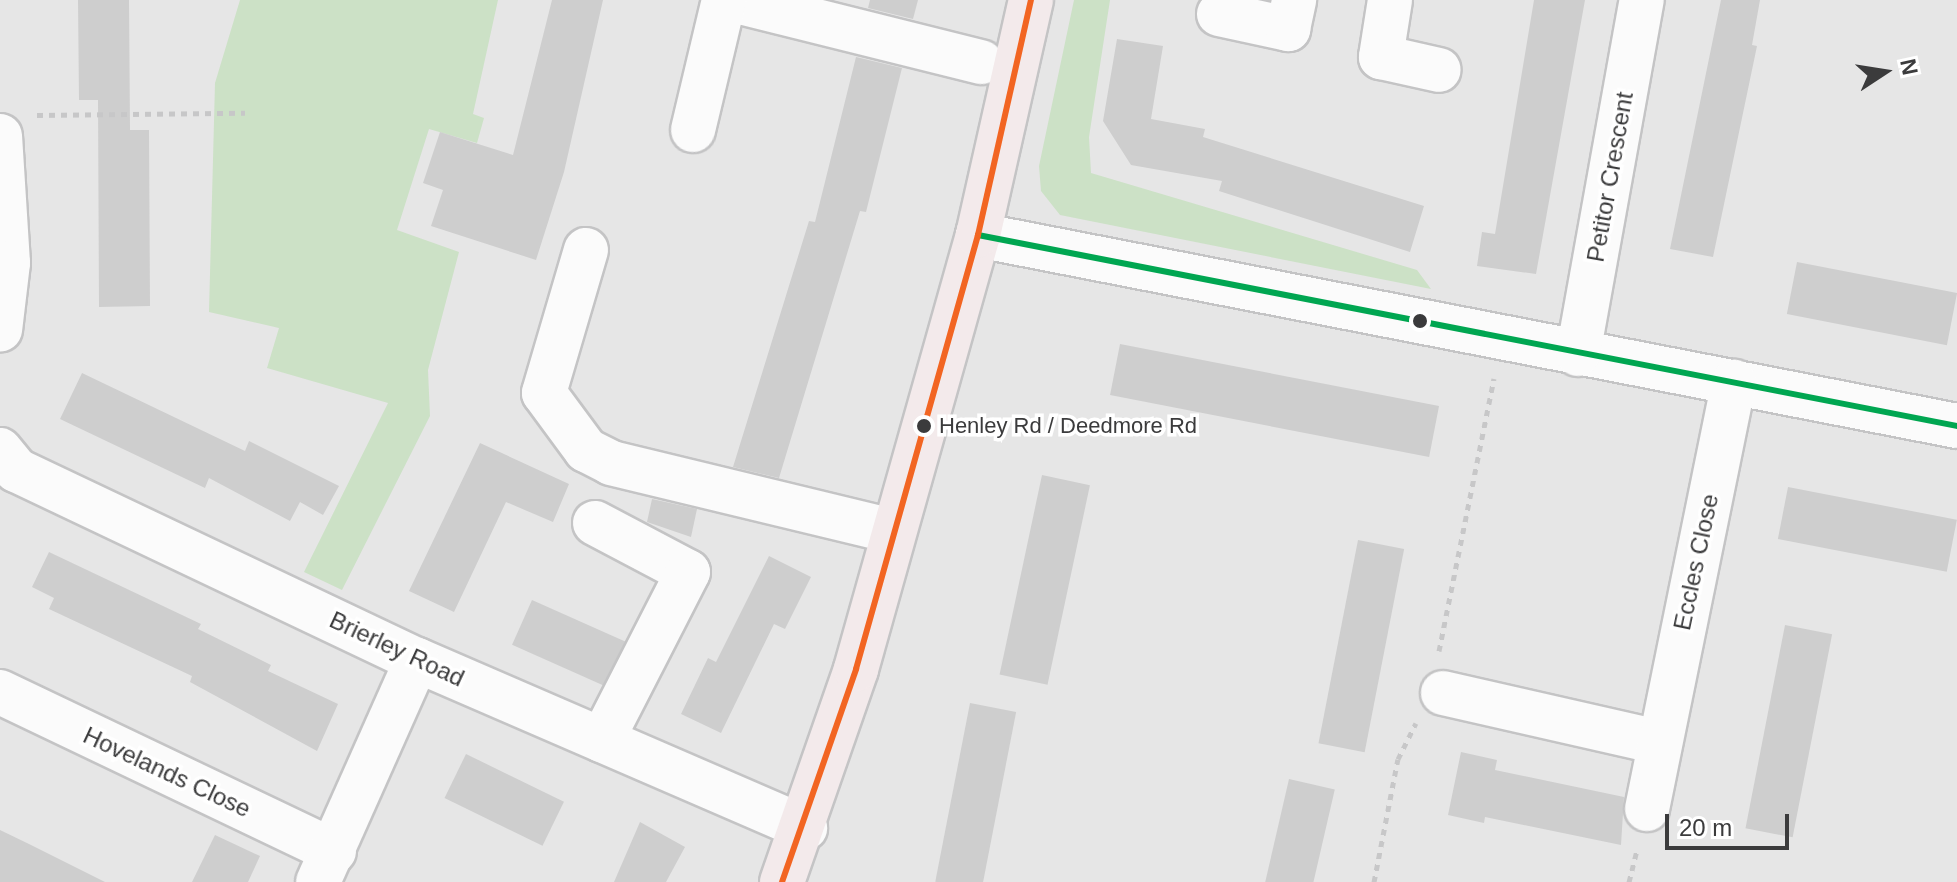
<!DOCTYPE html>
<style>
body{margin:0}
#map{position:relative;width:1957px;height:882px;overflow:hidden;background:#e6e6e6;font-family:Arial,sans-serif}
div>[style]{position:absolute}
.green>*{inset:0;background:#cce1c6}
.building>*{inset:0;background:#cecece;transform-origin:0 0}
.path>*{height:5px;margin-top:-2.5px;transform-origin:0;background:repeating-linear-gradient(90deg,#c7c7c8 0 6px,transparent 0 12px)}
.roads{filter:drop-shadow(2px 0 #c4c4c5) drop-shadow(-2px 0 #c4c4c5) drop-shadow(0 2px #c4c4c5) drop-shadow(0 -2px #c4c4c5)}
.minor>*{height:44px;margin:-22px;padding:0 22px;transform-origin:22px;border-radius:22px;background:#fbfbfb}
.major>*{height:44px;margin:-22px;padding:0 22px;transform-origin:22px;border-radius:22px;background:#f3eaeb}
.bus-1>*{height:6px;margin:-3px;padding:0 3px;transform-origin:3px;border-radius:3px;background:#00a651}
.bus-2>*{height:6px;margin:-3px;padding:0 3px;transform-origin:3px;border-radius:3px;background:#f26522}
.dots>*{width:22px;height:22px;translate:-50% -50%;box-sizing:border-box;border:4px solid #fff;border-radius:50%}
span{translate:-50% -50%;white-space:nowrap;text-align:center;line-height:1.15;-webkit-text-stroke:7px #fff;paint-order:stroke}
.bus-label{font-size:22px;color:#3b3b3c}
.left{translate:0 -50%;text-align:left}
.street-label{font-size:24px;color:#3b3b3c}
.north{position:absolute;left:1845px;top:32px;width:80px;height:80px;-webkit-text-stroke:6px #fff;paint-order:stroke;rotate:78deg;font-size:22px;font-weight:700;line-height:32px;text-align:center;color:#3b3b3c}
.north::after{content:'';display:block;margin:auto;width:28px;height:36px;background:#3b3b3c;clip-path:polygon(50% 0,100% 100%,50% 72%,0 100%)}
.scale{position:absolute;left:1665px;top:814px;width:124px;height:36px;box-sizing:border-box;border:4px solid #3b3b3c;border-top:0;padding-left:10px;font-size:24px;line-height:28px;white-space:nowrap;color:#3b3b3c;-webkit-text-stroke:6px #fff;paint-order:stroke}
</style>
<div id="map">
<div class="green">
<div style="clip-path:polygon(240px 0,498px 0,473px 114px,484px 118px,477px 143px,429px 129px,397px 230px,459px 252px,428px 370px,430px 416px,342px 590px,304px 572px,388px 403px,267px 368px,279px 328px,209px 312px,215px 83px)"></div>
<div style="clip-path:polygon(1074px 0,1110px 0,1089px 137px,1091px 173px,1417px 270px,1431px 289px,1060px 215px,1041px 191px,1039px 166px)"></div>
</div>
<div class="building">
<div style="clip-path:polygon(78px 0,129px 0,130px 130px,149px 130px,150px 306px,99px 307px,98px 100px,79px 100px)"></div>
<div style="clip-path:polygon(552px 0,603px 0,564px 172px,536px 260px,431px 226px,443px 190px,423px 183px,440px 132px,513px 155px)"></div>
<div style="clip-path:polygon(870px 0,918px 0,913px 19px,868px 8px)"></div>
<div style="clip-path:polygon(1534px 0,1585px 0,1536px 274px,1477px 266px,1482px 232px,1495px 234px)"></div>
<div style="clip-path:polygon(1721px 0,1760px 0,1752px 45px,1757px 46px,1713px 257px,1670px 249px)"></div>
<div style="clip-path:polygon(1117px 39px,1163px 46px,1151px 119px,1205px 129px,1203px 137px,1424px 206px,1410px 252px,1219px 191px,1222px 181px,1131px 165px,1103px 121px)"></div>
<div style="clip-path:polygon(856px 57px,902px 68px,866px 212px,860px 211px,779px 478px,733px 467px,809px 221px,815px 222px)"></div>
<div style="left:1797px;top:262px;width:163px;height:53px;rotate:11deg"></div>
<div style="left:1120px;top:344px;width:325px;height:52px;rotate:11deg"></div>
<div style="clip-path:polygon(82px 373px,245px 451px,249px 441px,339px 486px,323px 515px,300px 502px,290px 521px,209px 478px,205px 488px,60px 419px)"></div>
<div style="clip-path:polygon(480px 443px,569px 484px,553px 522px,506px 502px,454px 612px,409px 591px)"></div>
<div style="left:1042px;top:475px;width:49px;height:204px;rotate:12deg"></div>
<div style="left:1788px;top:487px;width:172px;height:53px;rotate:11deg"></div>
<div style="clip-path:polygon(652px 499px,697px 509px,691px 537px,647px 522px)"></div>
<div style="left:1358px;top:540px;width:47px;height:207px;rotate:11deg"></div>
<div style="clip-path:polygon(49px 552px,201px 624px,198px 629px,271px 665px,268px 671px,338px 704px,317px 751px,190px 682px,192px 676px,49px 609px,54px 598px,32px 587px)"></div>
<div style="clip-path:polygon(769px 556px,811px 577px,785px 629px,774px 624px,721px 733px,681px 714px,708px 658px,716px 662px)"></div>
<div style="left:532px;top:600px;width:102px;height:49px;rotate:24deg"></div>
<div style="left:1785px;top:625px;width:48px;height:207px;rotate:11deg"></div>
<div style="left:970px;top:703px;width:47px;height:182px;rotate:11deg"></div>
<div style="clip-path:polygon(1461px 752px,1497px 760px,1495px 770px,1624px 797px,1621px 845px,1485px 817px,1484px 823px,1448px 815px)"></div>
<div style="left:466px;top:754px;width:109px;height:49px;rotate:26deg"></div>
<div style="left:1289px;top:779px;width:47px;height:106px;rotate:13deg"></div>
<div style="clip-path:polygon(640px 822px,685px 847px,666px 882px,614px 882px)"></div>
<div style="clip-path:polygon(0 830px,29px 844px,105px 882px,0 882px)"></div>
<div style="clip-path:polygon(215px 835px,260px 856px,248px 882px,192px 882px)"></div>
</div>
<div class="path">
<div style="left:37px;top:115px;width:208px;rotate:-0.6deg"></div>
<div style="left:1439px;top:651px;width:278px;rotate:-78.6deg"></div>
<div style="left:1374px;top:882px;width:125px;rotate:-79deg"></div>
<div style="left:1398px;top:759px;width:40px;rotate:-63.4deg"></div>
<div style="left:1629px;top:882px;width:34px;rotate:-76deg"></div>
</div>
<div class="roads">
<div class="minor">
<div style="left:732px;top:0;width:257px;rotate:14deg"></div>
<div style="left:1390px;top:0;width:58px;rotate:99deg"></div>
<div style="left:1381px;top:57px;width:59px;rotate:12.6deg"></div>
<div style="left:1219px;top:14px;width:71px;rotate:12.3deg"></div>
<div style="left:1288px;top:29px;width:30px;rotate:-78deg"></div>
<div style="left:693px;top:130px;width:134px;rotate:-76.6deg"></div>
<div style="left:0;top:136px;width:127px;rotate:86.4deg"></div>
<div style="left:8px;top:263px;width:67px;rotate:96.8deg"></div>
<div style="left:978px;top:235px;width:997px;rotate:11.04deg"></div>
<div style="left:586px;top:250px;width:149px;rotate:106.4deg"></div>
<div style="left:544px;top:393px;width:71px;rotate:53.6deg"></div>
<div style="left:586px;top:450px;width:28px;rotate:27deg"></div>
<div style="left:611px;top:463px;width:290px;rotate:13.6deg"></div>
<div style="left:1578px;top:354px;width:360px;rotate:-79.8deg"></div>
<div style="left:0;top:450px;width:26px;rotate:51deg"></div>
<div style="left:16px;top:470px;width:444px;rotate:25.4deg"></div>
<div style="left:417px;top:660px;width:423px;rotate:23.4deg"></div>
<div style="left:595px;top:523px;width:105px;rotate:27.8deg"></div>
<div style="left:688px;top:572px;width:189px;rotate:117.1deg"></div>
<div style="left:0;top:692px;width:370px;rotate:25.5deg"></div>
<div style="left:1443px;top:693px;width:221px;rotate:12.8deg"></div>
<div style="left:1647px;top:809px;width:436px;rotate:-78.5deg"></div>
<div style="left:318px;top:882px;width:243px;rotate:-66deg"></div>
</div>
<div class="major">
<div style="left:782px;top:882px;width:225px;rotate:-70.8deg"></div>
<div style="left:856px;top:669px;width:451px;rotate:-74.3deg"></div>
<div style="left:978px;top:235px;width:241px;rotate:-77.3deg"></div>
</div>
</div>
<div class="bus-1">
<div style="left:978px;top:235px;width:997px;rotate:11.04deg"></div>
</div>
<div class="bus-2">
<div style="left:782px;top:882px;width:225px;rotate:-70.8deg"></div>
<div style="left:856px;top:669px;width:451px;rotate:-74.3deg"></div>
<div style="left:978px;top:235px;width:241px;rotate:-77.3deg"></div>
</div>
<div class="dots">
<div style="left:1420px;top:321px;background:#3b3b3c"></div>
<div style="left:924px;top:426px;background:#3b3b3c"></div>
</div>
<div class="bus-label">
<span class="left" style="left:939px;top:426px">Henley Rd / Deedmore Rd</span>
</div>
<div class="street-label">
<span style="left:1610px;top:177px;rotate:-80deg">Petitor Crescent</span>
<span style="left:1696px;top:562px;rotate:-78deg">Eccles Close</span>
<span style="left:397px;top:649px;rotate:25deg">Brierley Road</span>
<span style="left:167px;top:772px;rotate:25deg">Hovelands Close</span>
</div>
<div class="north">N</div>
<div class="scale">20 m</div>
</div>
